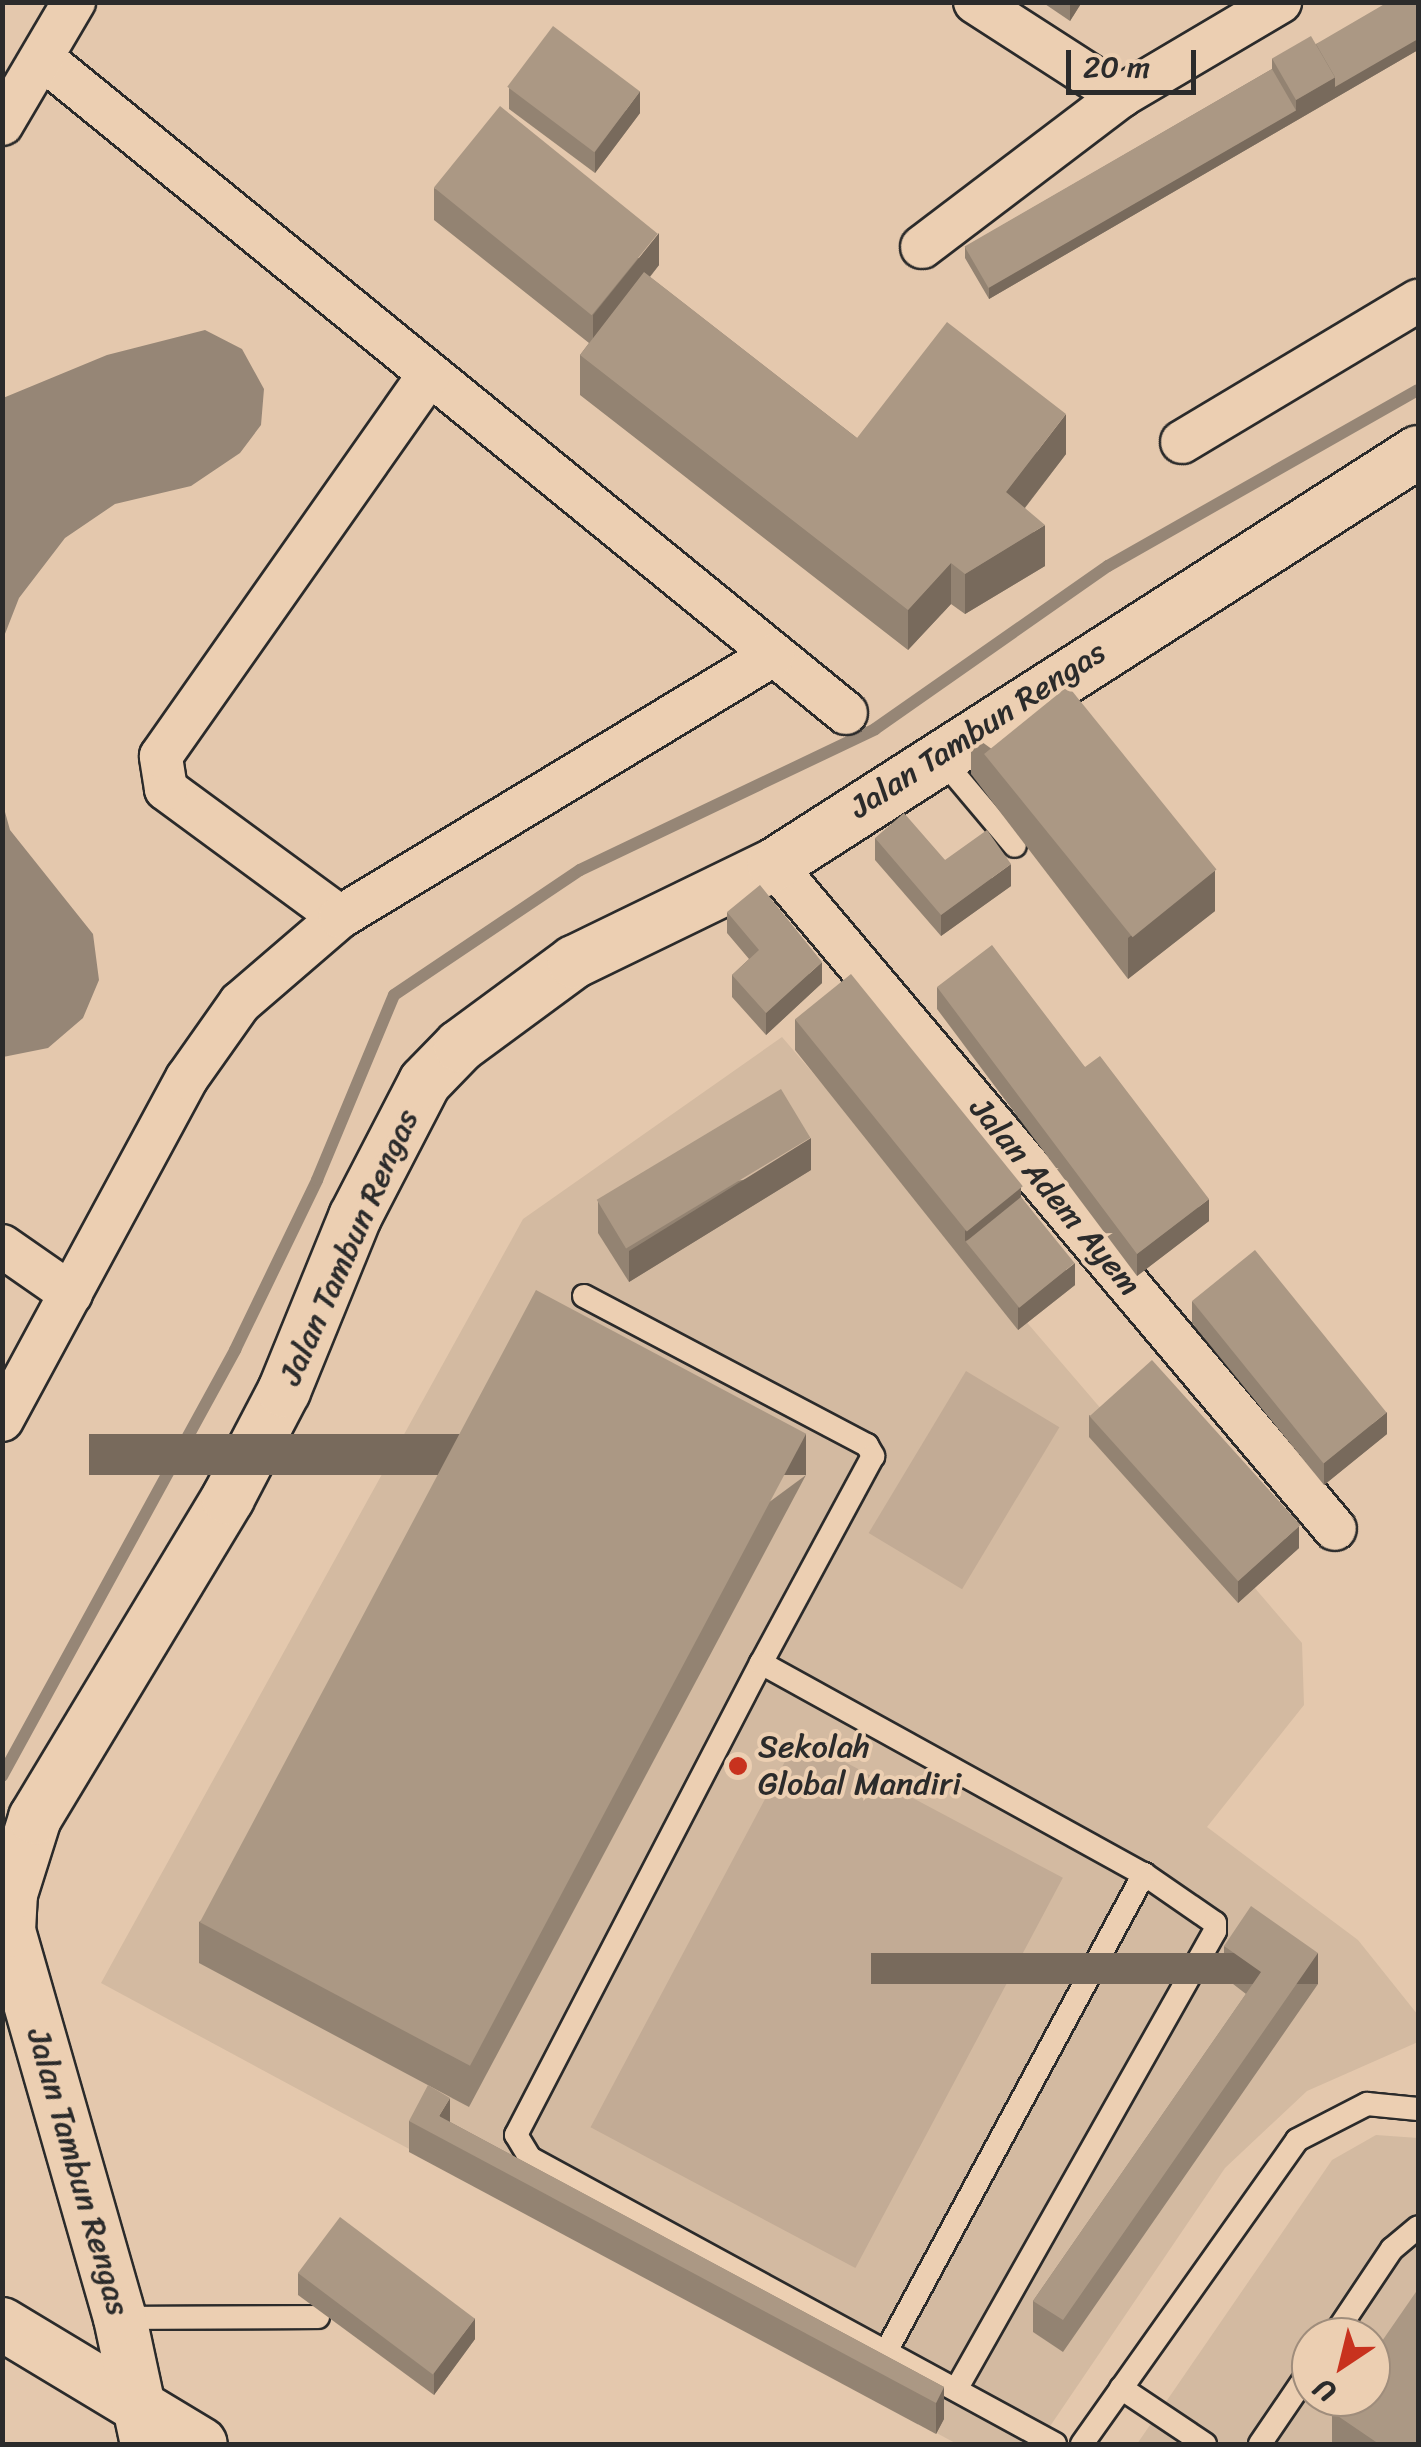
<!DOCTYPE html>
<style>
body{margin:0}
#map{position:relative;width:1421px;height:2447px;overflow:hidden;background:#e4c8ad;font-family:Sriracha,sans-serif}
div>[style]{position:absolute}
.built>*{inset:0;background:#d3baa1}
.green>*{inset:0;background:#c2ab95;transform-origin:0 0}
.water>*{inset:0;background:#968676}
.stream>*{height:12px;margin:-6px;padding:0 6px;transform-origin:6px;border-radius:6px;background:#968676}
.roads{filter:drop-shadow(2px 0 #2b2b2b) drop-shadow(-2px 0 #2b2b2b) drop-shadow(0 2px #2b2b2b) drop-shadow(0 -2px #2b2b2b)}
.service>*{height:22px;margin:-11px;padding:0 11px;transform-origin:11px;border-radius:11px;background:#eccfb2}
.minor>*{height:42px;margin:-21px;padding:0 21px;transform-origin:21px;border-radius:21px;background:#eccfb2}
.tertiary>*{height:52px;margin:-26px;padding:0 26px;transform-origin:26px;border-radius:26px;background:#eccfb2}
.wall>*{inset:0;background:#938372}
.shaded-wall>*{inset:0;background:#786a5c;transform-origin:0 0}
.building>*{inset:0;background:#ab9884;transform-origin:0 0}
.dots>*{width:28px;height:28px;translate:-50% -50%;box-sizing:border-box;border:5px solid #eccfb2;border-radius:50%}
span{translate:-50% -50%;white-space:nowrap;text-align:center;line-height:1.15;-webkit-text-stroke:8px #eccfb2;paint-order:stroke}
.street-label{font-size:32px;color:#2b2b2b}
.poi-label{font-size:32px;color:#2b2b2b}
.left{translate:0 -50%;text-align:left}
.frame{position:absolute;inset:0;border:5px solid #2b2b2b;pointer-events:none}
.north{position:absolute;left:1291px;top:2317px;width:100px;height:100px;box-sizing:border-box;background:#eccfb2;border:2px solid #9f8d7c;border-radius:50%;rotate:215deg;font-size:28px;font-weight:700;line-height:40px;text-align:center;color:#2b2b2b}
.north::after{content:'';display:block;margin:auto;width:35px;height:45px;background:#c8321e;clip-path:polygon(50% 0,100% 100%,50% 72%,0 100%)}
.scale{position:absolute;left:1066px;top:50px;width:130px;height:45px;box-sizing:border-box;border:5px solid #2b2b2b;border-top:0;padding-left:12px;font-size:30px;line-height:35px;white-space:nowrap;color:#2b2b2b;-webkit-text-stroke:8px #eccfb2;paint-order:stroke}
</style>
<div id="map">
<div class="built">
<div style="clip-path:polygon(782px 1037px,1302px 1643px,1304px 1705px,1207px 1827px,1358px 1940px,1418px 2015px,1418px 2042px,1307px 2091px,1225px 2168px,1038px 2444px,957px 2444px,101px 1983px,523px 1219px)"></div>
<div style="clip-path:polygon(evenodd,1376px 2135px,1418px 2138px,1418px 2444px,1137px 2444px,1332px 2160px,1376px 2135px,1311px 2337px,1371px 2337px,1371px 2397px,1311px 2397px,1311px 2337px)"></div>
</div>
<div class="green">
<div style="left:966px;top:1371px;width:109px;height:189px;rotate:31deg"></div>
<div style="left:798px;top:1737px;width:300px;height:442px;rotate:28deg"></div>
</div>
<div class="water">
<div style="clip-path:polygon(205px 330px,242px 349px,264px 389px,261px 425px,240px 453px,191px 486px,115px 504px,65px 538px,19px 598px,3px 639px,3px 398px,107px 355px)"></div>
<div style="clip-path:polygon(2px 801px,10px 830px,93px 934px,99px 980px,83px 1018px,48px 1048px,3px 1057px)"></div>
</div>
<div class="stream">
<div style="left:2px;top:1776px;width:486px;rotate:-61.3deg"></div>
<div style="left:235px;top:1350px;width:189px;rotate:-64.2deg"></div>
<div style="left:317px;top:1180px;width:200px;rotate:-67.4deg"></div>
<div style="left:394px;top:995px;width:224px;rotate:-33.9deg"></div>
<div style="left:580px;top:870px;width:327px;rotate:-25.5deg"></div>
<div style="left:875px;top:729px;width:284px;rotate:-35deg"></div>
<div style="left:1108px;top:566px;width:356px;rotate:-29.6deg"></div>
</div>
<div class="roads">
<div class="service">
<div style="left:940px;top:757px;width:116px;rotate:49.9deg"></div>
<div style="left:584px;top:1296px;width:320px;rotate:27.8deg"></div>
<div style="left:867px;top:1445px;width:13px;rotate:61deg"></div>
<div style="left:873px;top:1456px;width:235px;rotate:118.4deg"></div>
<div style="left:120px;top:2318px;width:198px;rotate:-0.3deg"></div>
<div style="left:1333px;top:2337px;width:106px;rotate:-56.2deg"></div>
<div style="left:1392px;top:2249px;width:34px;rotate:-40deg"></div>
<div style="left:888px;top:2348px;width:539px;rotate:-61.63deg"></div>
<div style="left:1144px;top:1874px;width:86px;rotate:34.6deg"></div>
<div style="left:1215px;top:1923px;width:8px;rotate:90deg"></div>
<div style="left:1215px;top:1931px;width:525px;rotate:119.45deg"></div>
<div style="left:1121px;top:2388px;width:101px;rotate:33.7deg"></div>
<div style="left:1055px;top:2444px;width:598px;rotate:-151.42deg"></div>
<div style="left:530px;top:2158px;width:27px;rotate:-121deg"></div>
<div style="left:516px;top:2135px;width:532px;rotate:-62.57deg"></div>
<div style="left:761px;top:1663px;width:437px;rotate:28.9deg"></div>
<div style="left:1082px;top:2444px;width:372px;rotate:-54.7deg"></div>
<div style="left:1297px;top:2140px;width:79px;rotate:-27.2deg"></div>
<div style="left:1367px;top:2104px;width:51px;rotate:5.6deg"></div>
<div style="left:1260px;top:2444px;width:91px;rotate:-55.8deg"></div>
</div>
<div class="minor">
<div style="left:975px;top:2px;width:174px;rotate:32.8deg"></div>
<div style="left:1121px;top:96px;width:185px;rotate:-30.6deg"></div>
<div style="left:42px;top:58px;width:1037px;rotate:39.17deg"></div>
<div style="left:2px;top:124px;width:142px;rotate:-59.5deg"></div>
<div style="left:922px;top:247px;width:250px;rotate:-37.2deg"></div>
<div style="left:1182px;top:442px;width:275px;rotate:-30.9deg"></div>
<div style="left:774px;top:865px;width:869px;rotate:49.81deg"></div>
<div style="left:340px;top:917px;width:216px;rotate:-143.7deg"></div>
<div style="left:166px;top:789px;width:33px;rotate:-99deg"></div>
<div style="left:161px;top:756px;width:467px;rotate:-54.9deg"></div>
<div style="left:2px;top:1246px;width:84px;rotate:34.8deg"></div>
<div style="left:2px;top:1420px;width:389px;rotate:-61.6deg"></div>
<div style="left:187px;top:1078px;width:92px;rotate:-54.8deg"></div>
<div style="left:240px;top:1003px;width:132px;rotate:-40.7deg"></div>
<div style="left:340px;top:917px;width:506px;rotate:-31.18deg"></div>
</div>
<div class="tertiary">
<div style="left:2px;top:2324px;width:232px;rotate:31.1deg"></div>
<div style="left:147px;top:2444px;width:129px;rotate:-102.1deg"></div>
<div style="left:120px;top:2318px;width:403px;rotate:-106deg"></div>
<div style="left:9px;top:1931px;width:37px;rotate:-87deg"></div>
<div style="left:11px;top:1894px;width:80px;rotate:-72.5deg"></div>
<div style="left:35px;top:1818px;width:374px;rotate:-58.9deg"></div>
<div style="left:228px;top:1498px;width:121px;rotate:-62.4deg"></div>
<div style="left:284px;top:1391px;width:188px;rotate:-67.8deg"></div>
<div style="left:355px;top:1217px;width:152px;rotate:-62.6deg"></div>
<div style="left:425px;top:1082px;width:50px;rotate:-45.8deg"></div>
<div style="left:460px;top:1046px;width:142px;rotate:-36.4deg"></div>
<div style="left:574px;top:962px;width:222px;rotate:-25.9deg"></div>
<div style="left:774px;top:865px;width:765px;rotate:-32.67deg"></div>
</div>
</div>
<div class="wall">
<div style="clip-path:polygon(1042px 2px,1082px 2px,1070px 21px)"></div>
<div style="clip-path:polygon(1418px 2px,1418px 50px,989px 299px,965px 258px,965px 247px,1272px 69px,1272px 59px,1316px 44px)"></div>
<div style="clip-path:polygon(509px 88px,640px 113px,595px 173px,509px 109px)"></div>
<div style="clip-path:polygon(434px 188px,659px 265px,650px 277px,857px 438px,1066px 454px,1025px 508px,1045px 566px,965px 614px,951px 604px,908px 650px,580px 395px,580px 355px,589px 343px,434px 220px)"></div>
<div style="clip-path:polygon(971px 734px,1215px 911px,1128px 979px,971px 774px)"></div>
<div style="clip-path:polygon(875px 838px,945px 860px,1011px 886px,941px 936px,875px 860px)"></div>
<div style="clip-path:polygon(727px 912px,822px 983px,766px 1035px,732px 997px,732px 975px,749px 959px,727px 933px)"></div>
<div style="clip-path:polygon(937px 987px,1085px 1067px,1209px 1221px,1137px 1276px,937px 1009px)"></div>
<div style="clip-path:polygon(795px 1019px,1021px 1197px,1075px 1285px,1018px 1330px,795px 1050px)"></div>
<div style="clip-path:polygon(811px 1170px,629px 1282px,598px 1233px,598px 1201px)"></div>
<div style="clip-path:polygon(1192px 1301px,1387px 1434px,1324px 1485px,1192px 1323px)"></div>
<div style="clip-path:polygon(1089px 1415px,1299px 1548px,1238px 1603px,1089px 1437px)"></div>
<div style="clip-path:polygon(806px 1475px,469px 2107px,199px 1963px,199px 1922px)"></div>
<div style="clip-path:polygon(1224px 1946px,1318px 1984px,1063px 2352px,1033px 2332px,1033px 2301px,1246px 1994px,1224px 1977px)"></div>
<div style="clip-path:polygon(409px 2121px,450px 2122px,944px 2387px,944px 2419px,936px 2434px,409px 2152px)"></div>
<div style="clip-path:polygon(298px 2273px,475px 2339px,434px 2395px,298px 2295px)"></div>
<div style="clip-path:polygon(1332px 2412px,1418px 2444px,1332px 2444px)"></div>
</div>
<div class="shaded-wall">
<div style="clip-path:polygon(1070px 2px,1082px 2px,1070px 21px)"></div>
<div style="clip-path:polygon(1418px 39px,1418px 50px,989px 299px,989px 287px,1296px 110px,1296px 100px,1335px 77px)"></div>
<div style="clip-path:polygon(640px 91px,640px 113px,595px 173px,595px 152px)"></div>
<div style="clip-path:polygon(659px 233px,659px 265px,593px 347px,593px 315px)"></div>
<div style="clip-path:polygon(1066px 414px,1066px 454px,1006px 532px,1006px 492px)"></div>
<div style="clip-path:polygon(1045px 525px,1045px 566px,965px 614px,965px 574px)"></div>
<div style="clip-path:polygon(951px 563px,951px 604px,908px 650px,908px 610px)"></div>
<div style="clip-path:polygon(1011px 864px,1011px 886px,941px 936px,941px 915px)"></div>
<div style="clip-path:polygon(1215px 870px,1215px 911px,1128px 979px,1128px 938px)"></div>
<div style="clip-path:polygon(822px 962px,822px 983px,766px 1035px,766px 1013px)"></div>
<div style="clip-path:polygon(811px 1138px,811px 1170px,629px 1282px,629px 1251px)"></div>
<div style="clip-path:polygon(1021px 1187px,1021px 1218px,965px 1241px,965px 1231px)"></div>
<div style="clip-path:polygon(1209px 1199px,1209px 1221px,1137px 1276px,1137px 1254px)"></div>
<div style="clip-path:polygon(1075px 1263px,1075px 1285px,1018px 1330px,1018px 1308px)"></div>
<div style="clip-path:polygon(1387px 1412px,1387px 1434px,1324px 1485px,1324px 1463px)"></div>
<div style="left:806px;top:1434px;width:41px;height:717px;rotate:90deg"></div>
<div style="clip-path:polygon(1299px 1526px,1299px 1548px,1238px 1603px,1238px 1581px)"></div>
<div style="left:1318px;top:1953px;width:31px;height:447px;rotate:90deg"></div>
<div style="clip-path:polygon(450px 2098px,450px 2129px,439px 2116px)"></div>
<div style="clip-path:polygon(475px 2318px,475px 2339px,434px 2395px,434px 2373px)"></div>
<div style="clip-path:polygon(944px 2387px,944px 2419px,936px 2434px,936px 2403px)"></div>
</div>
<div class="building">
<div style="clip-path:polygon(1388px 2px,1418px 2px,1418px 39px,1335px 87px,1335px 77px,1316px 44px)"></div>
<div style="left:553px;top:26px;width:109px;height:76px;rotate:37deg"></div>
<div style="left:1311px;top:36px;width:48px;height:45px;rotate:60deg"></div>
<div style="left:1272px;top:69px;width:48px;height:355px;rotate:60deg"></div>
<div style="left:500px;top:106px;width:203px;height:105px;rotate:39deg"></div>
<div style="clip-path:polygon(644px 272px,857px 438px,947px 322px,1066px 414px,1006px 492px,1045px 525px,965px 574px,951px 563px,908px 610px,580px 355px)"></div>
<div style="left:1068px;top:686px;width:236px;height:108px;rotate:51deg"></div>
<div style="clip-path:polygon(904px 813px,945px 860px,987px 830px,1011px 864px,941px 915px,875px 838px)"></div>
<div style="clip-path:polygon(760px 885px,822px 962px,766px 1013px,732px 975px,759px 950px,727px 912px)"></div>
<div style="clip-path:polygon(992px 945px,1085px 1067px,1100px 1056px,1209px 1199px,1137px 1254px,937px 987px)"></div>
<div style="left:851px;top:974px;width:273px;height:72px;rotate:51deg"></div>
<div style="left:781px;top:1089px;width:57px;height:215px;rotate:59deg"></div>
<div style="left:1021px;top:1197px;width:85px;height:71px;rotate:51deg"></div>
<div style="left:1255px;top:1250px;width:209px;height:81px;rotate:51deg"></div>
<div style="left:536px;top:1290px;width:306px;height:716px;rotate:28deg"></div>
<div style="left:1152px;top:1360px;width:222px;height:84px;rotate:48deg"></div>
<div style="clip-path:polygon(1251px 1906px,1318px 1953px,1063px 2320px,1033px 2301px,1261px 1972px,1224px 1946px)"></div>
<div style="clip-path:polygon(428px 2085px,450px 2098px,439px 2116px,944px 2387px,936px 2403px,409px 2121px)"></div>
<div style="left:340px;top:2217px;width:169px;height:70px;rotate:37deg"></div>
<div style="clip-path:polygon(1418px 2289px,1418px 2444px,1379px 2444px,1332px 2412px,1343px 2397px,1371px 2397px,1371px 2357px)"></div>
</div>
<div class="dots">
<div style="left:738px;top:1766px;background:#c8321e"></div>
</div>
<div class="street-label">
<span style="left:978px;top:730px;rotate:-33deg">Jalan Tambun Rengas</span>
<span style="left:1055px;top:1197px;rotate:50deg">Jalan Adem Ayem</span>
<span style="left:349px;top:1247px;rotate:-66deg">Jalan Tambun Rengas</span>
<span style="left:78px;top:2172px;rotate:74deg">Jalan Tambun Rengas</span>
</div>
<div class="poi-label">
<span class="left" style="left:758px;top:1766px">Sekolah<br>Global Mandiri</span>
</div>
<div class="frame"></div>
<div class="north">U</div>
<div class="scale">20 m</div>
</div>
